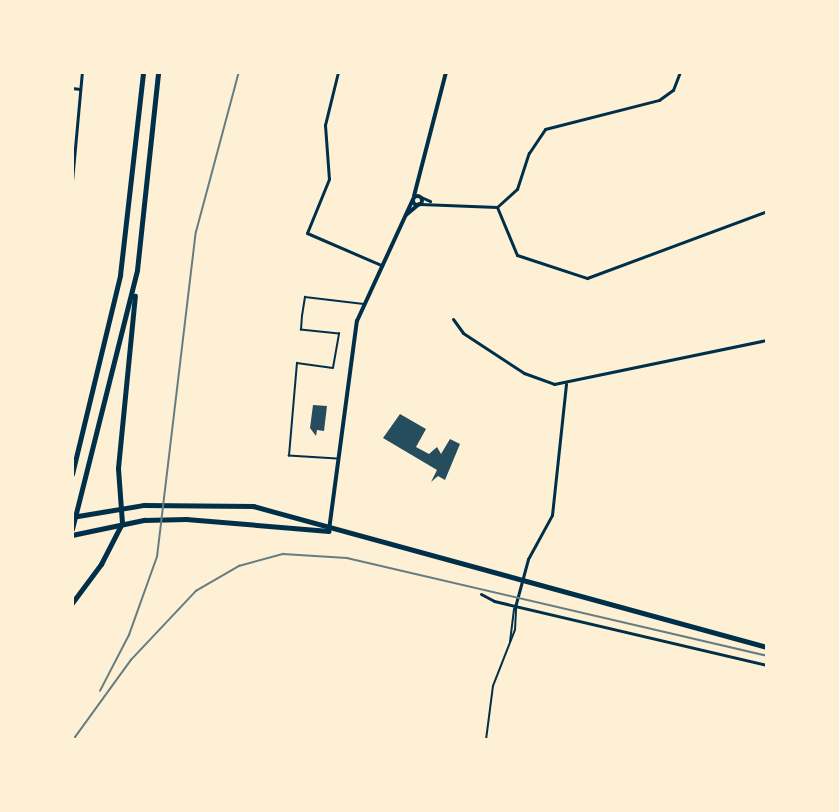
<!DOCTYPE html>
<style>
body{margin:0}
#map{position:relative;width:839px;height:812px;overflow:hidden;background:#fdf0d5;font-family:Cabin,sans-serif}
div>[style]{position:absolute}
.building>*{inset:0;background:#264d5e}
.service>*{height:1.5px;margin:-0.75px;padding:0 0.75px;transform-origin:0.75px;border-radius:0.75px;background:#003049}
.minor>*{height:3px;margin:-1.5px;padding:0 1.5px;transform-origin:1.5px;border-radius:1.5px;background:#003049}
.tertiary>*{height:4px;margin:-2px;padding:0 2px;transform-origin:2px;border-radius:2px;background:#003049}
.tertiary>.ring{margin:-2px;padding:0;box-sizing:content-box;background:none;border:4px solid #003049;border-radius:50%}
.trunk>*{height:4.5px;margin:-2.25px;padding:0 2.25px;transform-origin:2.25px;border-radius:2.25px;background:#003049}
.motorway>*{height:5px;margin:-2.5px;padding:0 2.5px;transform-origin:2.5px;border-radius:2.5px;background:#003049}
.rail>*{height:1.5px;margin:-0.75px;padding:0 0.75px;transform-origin:0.75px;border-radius:0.75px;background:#657d81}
span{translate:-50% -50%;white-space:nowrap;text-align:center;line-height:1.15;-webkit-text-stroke:6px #fdf0d5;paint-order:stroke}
.frame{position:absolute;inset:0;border:74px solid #fdf0d5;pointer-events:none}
</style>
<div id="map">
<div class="building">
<div style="clip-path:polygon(313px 405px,327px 406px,324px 431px,317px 430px,316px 436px,310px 428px)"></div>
<div style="clip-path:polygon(400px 414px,426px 429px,416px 447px,429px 454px,437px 447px,441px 454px,450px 439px,460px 444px,445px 480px,438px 476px,431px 482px,437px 470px,383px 438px)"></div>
</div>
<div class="service">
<div style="left:337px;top:459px;width:48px;rotate:-176.4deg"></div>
<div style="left:289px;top:456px;width:93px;rotate:-85.1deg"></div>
<div style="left:297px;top:363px;width:36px;rotate:8deg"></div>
<div style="left:333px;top:368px;width:35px;rotate:-80deg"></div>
<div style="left:339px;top:334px;width:38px;rotate:-174deg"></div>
<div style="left:301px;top:330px;width:14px;rotate:-86deg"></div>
<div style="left:302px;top:316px;width:19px;rotate:-81deg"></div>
<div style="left:305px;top:297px;width:59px;rotate:6.8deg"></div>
<div style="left:510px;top:642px;width:33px;rotate:-83deg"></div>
<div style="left:486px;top:740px;width:54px;rotate:-82.6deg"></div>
<div style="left:493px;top:686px;width:60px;rotate:-68.6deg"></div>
<div style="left:515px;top:630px;width:22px;rotate:-87deg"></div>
</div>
<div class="minor">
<div style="left:338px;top:72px;width:55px;rotate:103.8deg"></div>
<div style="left:325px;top:125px;width:54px;rotate:85.8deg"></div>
<div style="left:329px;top:179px;width:58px;rotate:112.2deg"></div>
<div style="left:307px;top:233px;width:81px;rotate:23.4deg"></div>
<div style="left:72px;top:88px;width:8px;rotate:7deg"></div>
<div style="left:72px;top:181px;width:109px;rotate:-84.8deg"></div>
<div style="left:421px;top:197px;width:10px;rotate:24deg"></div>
<div style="left:420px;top:204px;width:77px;rotate:2.2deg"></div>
<div style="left:497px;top:207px;width:27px;rotate:-42deg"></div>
<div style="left:517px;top:189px;width:38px;rotate:-72deg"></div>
<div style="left:529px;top:153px;width:29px;rotate:-56deg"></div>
<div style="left:545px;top:129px;width:118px;rotate:-14.3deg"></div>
<div style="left:659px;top:100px;width:17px;rotate:-36deg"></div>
<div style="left:673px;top:90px;width:19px;rotate:-69deg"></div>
<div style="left:497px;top:207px;width:52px;rotate:67.4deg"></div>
<div style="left:517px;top:255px;width:74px;rotate:18.2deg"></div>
<div style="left:587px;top:278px;width:192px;rotate:-20.4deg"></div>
<div style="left:453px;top:319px;width:17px;rotate:54deg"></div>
<div style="left:463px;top:333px;width:73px;rotate:33.3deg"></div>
<div style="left:524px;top:373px;width:32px;rotate:20deg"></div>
<div style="left:554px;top:384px;width:217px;rotate:-11.7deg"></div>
<div style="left:481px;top:594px;width:15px;rotate:28deg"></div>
<div style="left:494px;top:601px;width:280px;rotate:13.2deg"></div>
<div style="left:515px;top:607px;width:50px;rotate:-74.8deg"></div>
<div style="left:528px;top:559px;width:50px;rotate:-61.4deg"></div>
<div style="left:552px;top:515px;width:132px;rotate:-83.9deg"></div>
</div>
<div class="tertiary">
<div class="ring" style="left:412.5px;top:195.5px;width:5px;height:5px"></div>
<div style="left:414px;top:196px;width:128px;rotate:-75.5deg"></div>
<div style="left:406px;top:215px;width:17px;rotate:-40deg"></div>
<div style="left:329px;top:530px;width:211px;rotate:-82.4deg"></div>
<div style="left:357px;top:321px;width:134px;rotate:-65.3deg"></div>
</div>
<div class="trunk">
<div style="left:72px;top:517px;width:73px;rotate:-9.5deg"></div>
<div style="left:144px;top:505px;width:109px;rotate:0.5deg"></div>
<div style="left:253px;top:506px;width:533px;rotate:15.34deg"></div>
<div style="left:72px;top:535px;width:74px;rotate:-11.8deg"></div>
<div style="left:144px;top:520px;width:42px;rotate:-1.4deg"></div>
<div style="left:186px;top:519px;width:143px;rotate:4.8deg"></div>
</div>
<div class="motorway">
<div style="left:72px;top:474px;width:205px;rotate:-76.4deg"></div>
<div style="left:120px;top:275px;width:204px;rotate:-83.5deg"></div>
<div style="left:72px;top:529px;width:267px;rotate:-75.9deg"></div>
<div style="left:137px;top:270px;width:199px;rotate:-83.9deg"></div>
<div style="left:72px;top:603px;width:49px;rotate:-53.4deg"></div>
<div style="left:101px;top:564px;width:46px;rotate:-62.9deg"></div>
<div style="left:122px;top:523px;width:55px;rotate:-94.2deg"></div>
<div style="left:118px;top:468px;width:173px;rotate:-84.4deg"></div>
</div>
<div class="rail">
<div style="left:100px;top:691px;width:63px;rotate:-62.6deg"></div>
<div style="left:129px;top:635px;width:83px;rotate:-70.3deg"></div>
<div style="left:157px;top:557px;width:327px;rotate:-83.2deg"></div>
<div style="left:196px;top:232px;width:166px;rotate:-75deg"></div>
<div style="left:73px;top:740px;width:99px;rotate:-54.1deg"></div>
<div style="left:131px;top:660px;width:95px;rotate:-46.7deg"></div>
<div style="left:196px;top:591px;width:50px;rotate:-30.2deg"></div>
<div style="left:239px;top:566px;width:46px;rotate:-15.3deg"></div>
<div style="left:283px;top:554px;width:64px;rotate:3.6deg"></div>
<div style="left:347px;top:558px;width:431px;rotate:13.1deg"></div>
</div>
<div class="frame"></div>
</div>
